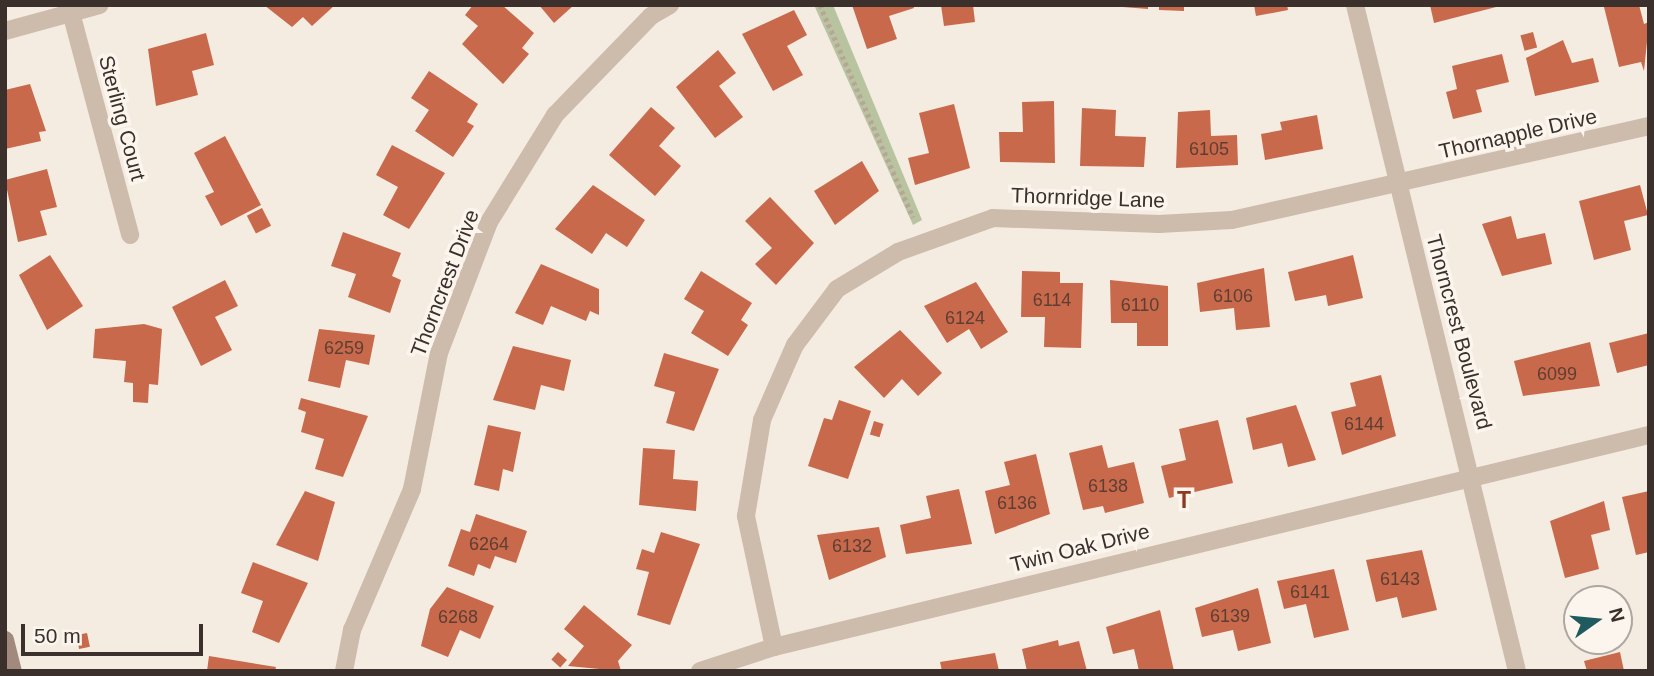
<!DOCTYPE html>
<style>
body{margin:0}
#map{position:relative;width:1654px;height:676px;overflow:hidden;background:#f4ebe1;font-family:Arial,sans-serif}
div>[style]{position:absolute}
.green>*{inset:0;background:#b8c4a0}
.building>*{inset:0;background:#c8694b;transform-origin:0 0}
.path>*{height:4.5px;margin-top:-2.25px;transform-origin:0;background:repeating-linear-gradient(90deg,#b9a596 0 3.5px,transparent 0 7px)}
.street>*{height:18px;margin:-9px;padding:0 9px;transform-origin:9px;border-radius:9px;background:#cdbbac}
.secondary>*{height:18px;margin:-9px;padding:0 9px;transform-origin:9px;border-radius:9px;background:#a18a7d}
span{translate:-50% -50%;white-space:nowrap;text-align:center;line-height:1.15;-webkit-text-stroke:7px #fbf5ee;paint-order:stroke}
.number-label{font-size:18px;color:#5e3e33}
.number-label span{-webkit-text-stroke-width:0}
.street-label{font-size:21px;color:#3b302b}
.neighbourhood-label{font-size:23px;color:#8c3b22;font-weight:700}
.frame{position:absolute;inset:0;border:7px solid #3b302b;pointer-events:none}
.north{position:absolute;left:1563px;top:585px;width:70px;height:70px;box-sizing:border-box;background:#fbf5ee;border:2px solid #aea6a0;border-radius:50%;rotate:75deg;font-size:19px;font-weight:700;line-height:28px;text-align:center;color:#3b302b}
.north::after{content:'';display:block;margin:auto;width:24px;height:32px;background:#1f5a5e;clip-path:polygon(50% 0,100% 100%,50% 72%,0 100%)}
.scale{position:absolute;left:21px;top:624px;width:182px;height:32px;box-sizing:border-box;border:4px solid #3b302b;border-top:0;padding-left:9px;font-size:21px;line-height:24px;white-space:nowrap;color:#3b302b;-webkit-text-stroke:5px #fbf5ee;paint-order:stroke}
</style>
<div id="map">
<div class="green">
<div style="clip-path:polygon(814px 5px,833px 5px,922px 220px,913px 225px)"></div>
</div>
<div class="building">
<div style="clip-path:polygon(264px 5px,335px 5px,312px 26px,303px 17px,292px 27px)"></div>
<div style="clip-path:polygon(473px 5px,502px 5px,534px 33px,522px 48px,529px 54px,503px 84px,462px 44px,478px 26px,465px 15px)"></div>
<div style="clip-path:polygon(539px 5px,574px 5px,554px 23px)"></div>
<div style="clip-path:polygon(852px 5px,913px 5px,914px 8px,889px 16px,897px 39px,867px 49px)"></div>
<div style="clip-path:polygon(941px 5px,973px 5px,975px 22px,944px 26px)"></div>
<div style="clip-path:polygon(1123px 5px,1148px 5px,1148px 9px,1123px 7px)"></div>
<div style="clip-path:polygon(1159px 5px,1184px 5px,1184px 11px,1159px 10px)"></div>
<div style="clip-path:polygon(1254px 5px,1287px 5px,1288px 10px,1256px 16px)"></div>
<div style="clip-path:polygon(1430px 5px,1500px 5px,1500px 6px,1434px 23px)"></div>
<div style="clip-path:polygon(1639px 5px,1644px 24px,1649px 22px,1644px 71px,1641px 62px,1619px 67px,1604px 7px)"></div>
<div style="clip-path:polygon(794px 10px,807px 35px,787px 46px,803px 75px,773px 91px,742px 34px)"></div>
<div style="left:1533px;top:32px;width:16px;height:13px;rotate:75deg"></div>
<div style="clip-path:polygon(206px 33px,214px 65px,192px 71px,198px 95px,156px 106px,148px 49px)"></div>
<div style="clip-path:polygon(1563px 40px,1572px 63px,1593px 58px,1599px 82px,1535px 96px,1526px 58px)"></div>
<div style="clip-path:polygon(718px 50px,736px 73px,719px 86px,743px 117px,715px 138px,676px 87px)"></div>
<div style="clip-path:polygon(1502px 54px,1509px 82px,1476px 90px,1482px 112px,1453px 119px,1446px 92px,1457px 89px,1452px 66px)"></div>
<div style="clip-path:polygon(429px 71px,478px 104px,467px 122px,474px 126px,453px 157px,415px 131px,429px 110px,411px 98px)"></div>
<div style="clip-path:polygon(30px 84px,46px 131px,39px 132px,41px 141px,5px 149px,5px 90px)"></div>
<div style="clip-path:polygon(1054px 101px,1055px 163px,1000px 162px,999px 132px,1023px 132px,1022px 102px)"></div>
<div style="clip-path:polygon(954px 104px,970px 168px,915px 185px,908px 158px,929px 153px,919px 113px)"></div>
<div style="clip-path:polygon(651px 107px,675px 128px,659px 146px,681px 166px,655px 196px,609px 155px)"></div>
<div style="clip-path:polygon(1082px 108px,1116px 110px,1115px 136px,1146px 137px,1144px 167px,1080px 166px)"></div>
<div style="clip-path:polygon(1210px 110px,1211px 136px,1237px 135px,1238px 165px,1176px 168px,1178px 112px)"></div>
<div style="clip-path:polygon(1317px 115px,1323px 149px,1265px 160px,1261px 134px,1282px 130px,1280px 122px)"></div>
<div style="clip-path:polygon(225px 136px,261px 205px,221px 226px,205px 196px,214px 192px,194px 153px)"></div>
<div style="clip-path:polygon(392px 145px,445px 173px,409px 229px,383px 215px,398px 187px,376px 175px)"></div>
<div style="clip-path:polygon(862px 161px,879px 191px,835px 225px,814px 191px)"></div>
<div style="clip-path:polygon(47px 169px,57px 207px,40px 211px,47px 235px,18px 242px,5px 180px)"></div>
<div style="clip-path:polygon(593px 185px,645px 220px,627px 247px,606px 233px,592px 254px,555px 229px)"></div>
<div style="clip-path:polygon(1640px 185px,1648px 215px,1624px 221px,1631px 250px,1594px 260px,1579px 201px)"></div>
<div style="clip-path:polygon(770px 197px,814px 243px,776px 285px,755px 264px,772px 248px,745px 221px)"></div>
<div style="left:262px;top:208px;width:20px;height:17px;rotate:63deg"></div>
<div style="clip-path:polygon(1511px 216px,1517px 239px,1545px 233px,1552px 264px,1502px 276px,1482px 224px)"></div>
<div style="clip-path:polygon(343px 232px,401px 253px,392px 276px,401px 280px,390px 313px,348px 297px,356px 274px,331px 266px)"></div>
<div style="clip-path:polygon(50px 255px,83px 306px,47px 330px,19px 275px)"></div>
<div style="clip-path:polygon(1353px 255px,1363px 298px,1328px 306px,1326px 295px,1295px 301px,1288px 272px)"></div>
<div style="clip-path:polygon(541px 264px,599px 289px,599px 315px,590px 311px,586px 321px,551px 306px,543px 325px,515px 313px)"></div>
<div style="clip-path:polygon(1264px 268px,1270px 327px,1236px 330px,1234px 308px,1200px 312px,1197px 283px)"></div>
<div style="clip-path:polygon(701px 271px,752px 303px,741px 320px,748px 325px,728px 356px,691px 333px,704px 311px,684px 299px)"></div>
<div style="clip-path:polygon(1022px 271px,1060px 272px,1060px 283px,1083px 283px,1081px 348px,1044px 347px,1045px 317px,1021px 317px)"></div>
<div style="clip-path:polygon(225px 280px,238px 306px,215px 317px,232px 350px,201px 366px,172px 307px)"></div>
<div style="clip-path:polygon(1110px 280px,1168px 286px,1168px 346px,1137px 346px,1137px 323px,1111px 323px)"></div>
<div style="clip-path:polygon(976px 282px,1008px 332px,981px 349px,969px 329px,947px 343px,924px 306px)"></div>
<div style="clip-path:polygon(144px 324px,162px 329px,158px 385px,149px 384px,148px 403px,133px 402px,133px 383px,124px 382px,126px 361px,93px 358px,95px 329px)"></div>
<div style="clip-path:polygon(319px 329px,375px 335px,369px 365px,346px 360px,340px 388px,308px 381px)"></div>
<div style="clip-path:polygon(900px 330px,942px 373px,918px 396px,902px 379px,884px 398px,854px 367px)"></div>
<div style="clip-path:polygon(1649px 333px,1649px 365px,1617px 373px,1609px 343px)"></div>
<div style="clip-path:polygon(1590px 342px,1600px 386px,1523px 396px,1514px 361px)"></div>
<div style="clip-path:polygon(513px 346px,571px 360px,564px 391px,541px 385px,535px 410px,493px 400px)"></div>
<div style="clip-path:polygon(664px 353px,719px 369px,694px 431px,666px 423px,675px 392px,654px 386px)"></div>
<div style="clip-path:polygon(1381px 375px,1396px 436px,1342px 455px,1331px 412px,1356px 406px,1350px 383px)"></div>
<div style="clip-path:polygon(301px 398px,368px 416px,343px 477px,315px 469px,324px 439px,301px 432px,306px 412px,298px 409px)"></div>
<div style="clip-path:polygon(839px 400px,871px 411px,848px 479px,808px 466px,824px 418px,832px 420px)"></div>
<div style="clip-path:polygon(1296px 405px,1316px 460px,1288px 467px,1282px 443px,1253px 450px,1246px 418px)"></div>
<div style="clip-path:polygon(1218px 420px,1233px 483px,1169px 498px,1161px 466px,1186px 460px,1179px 429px)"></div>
<div style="left:874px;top:421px;width:10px;height:14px;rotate:17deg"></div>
<div style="clip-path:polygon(488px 425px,521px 432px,513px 472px,503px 469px,499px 491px,474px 485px)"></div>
<div style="clip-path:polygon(1102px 445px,1108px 468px,1134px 462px,1144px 503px,1105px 513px,1103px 506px,1083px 510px,1069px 453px)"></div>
<div style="clip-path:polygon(643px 448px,675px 450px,673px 479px,698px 481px,696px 511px,639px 505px)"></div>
<div style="clip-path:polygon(1036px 454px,1050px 514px,995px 534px,985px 491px,1010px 485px,1004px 462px)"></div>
<div style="clip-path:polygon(959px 489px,972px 544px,906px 554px,900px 525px,931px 518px,926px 496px)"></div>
<div style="clip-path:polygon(305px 491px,335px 502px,318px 561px,276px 545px)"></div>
<div style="clip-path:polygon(1649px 491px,1649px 552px,1636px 555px,1622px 497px)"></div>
<div style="clip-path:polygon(1604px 501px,1610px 530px,1591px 535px,1599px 569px,1565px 578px,1550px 521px)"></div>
<div style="clip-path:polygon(476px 514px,527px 531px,516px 563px,495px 556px,490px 569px,478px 564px,474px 576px,448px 566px,461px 529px,470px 532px)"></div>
<div style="clip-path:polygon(879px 527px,886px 557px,829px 580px,817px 535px)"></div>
<div style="clip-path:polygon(661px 532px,700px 544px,670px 625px,637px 615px,649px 572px,636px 569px,642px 549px,654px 553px)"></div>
<div style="clip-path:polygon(1422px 550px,1437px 610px,1402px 618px,1397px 597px,1376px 602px,1366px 560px)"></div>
<div style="clip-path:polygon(253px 562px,308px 583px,279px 643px,252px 632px,263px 601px,241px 593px)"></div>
<div style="clip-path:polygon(1334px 569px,1349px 630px,1314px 638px,1306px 604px,1284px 609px,1277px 581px)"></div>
<div style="clip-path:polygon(447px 587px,494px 606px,480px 639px,460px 630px,448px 657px,421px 646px,430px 609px)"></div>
<div style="clip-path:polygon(1258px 588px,1271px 643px,1238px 651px,1233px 630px,1202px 637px,1195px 608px)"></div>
<div style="clip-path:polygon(584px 605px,632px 645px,618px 661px,621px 671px,568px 666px,584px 646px,564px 629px)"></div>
<div style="clip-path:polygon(1160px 610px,1174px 671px,1139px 671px,1134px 649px,1113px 654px,1106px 627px)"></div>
<div style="left:87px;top:633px;width:14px;height:11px;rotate:78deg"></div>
<div style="clip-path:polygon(1058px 640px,1059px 646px,1079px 641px,1087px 671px,1027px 671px,1022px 649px)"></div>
<div style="left:558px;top:652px;width:12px;height:10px;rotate:42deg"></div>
<div style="clip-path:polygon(1620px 652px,1624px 671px,1587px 671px,1584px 661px)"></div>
<div style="clip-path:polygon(995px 653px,999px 671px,942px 671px,940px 662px)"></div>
<div style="clip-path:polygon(209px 656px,276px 667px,275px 671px,207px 671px)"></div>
</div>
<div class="path">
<div style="left:820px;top:5px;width:232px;rotate:66.3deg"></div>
</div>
<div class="street">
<div style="left:69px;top:5px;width:238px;rotate:75.1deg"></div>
<div style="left:1355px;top:5px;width:685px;rotate:76.33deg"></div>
<div style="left:5px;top:31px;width:98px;rotate:-15.3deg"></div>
<div style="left:774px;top:647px;width:134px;rotate:-102.1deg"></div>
<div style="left:746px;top:516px;width:97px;rotate:-80.5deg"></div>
<div style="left:762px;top:420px;width:82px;rotate:-66.3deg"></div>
<div style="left:795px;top:345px;width:70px;rotate:-53.1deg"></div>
<div style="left:837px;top:289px;width:71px;rotate:-31.2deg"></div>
<div style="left:898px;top:252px;width:101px;rotate:-19.7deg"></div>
<div style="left:993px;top:218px;width:166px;rotate:2.1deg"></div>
<div style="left:1159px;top:224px;width:73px;rotate:-3.1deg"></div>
<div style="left:1232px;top:220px;width:427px;rotate:-12.7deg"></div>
<div style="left:344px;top:671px;width:42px;rotate:-79deg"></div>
<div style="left:352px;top:630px;width:153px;rotate:-66.9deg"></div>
<div style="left:412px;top:489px;width:139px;rotate:-78.8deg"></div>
<div style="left:439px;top:353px;width:140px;rotate:-69.1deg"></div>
<div style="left:489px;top:222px;width:126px;rotate:-58.3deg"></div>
<div style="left:555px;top:115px;width:138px;rotate:-45.9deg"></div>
<div style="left:651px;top:16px;width:22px;rotate:-30deg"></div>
<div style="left:700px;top:671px;width:78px;rotate:-18deg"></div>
<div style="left:774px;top:647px;width:900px;rotate:-13.62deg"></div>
</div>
<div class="secondary">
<div style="left:5px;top:640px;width:32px;rotate:76deg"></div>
</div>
<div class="number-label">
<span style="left:1209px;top:149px">6105</span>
<span style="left:1233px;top:296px">6106</span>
<span style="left:1052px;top:300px">6114</span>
<span style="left:1140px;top:305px">6110</span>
<span style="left:965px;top:318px">6124</span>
<span style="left:344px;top:348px">6259</span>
<span style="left:1557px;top:374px">6099</span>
<span style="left:1364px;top:424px">6144</span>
<span style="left:1108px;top:486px">6138</span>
<span style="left:1017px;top:503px">6136</span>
<span style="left:489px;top:544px">6264</span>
<span style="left:852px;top:546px">6132</span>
<span style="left:1400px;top:579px">6143</span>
<span style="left:1310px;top:592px">6141</span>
<span style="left:1230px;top:616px">6139</span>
<span style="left:458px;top:617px">6268</span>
</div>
<div class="street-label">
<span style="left:122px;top:118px;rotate:75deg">Sterling Court</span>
<span style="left:1518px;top:134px;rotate:-13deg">Thornapple Drive</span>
<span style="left:1088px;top:198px;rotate:2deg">Thornridge Lane</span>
<span style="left:445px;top:283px;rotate:-69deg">Thorncrest Drive</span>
<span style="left:1459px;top:332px;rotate:75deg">Thorncrest Boulevard</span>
<span style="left:1080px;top:548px;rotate:-14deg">Twin Oak Drive</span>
</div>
<div class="neighbourhood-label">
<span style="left:1184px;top:500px">T</span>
</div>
<div class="frame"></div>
<div class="north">N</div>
<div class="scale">50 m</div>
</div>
